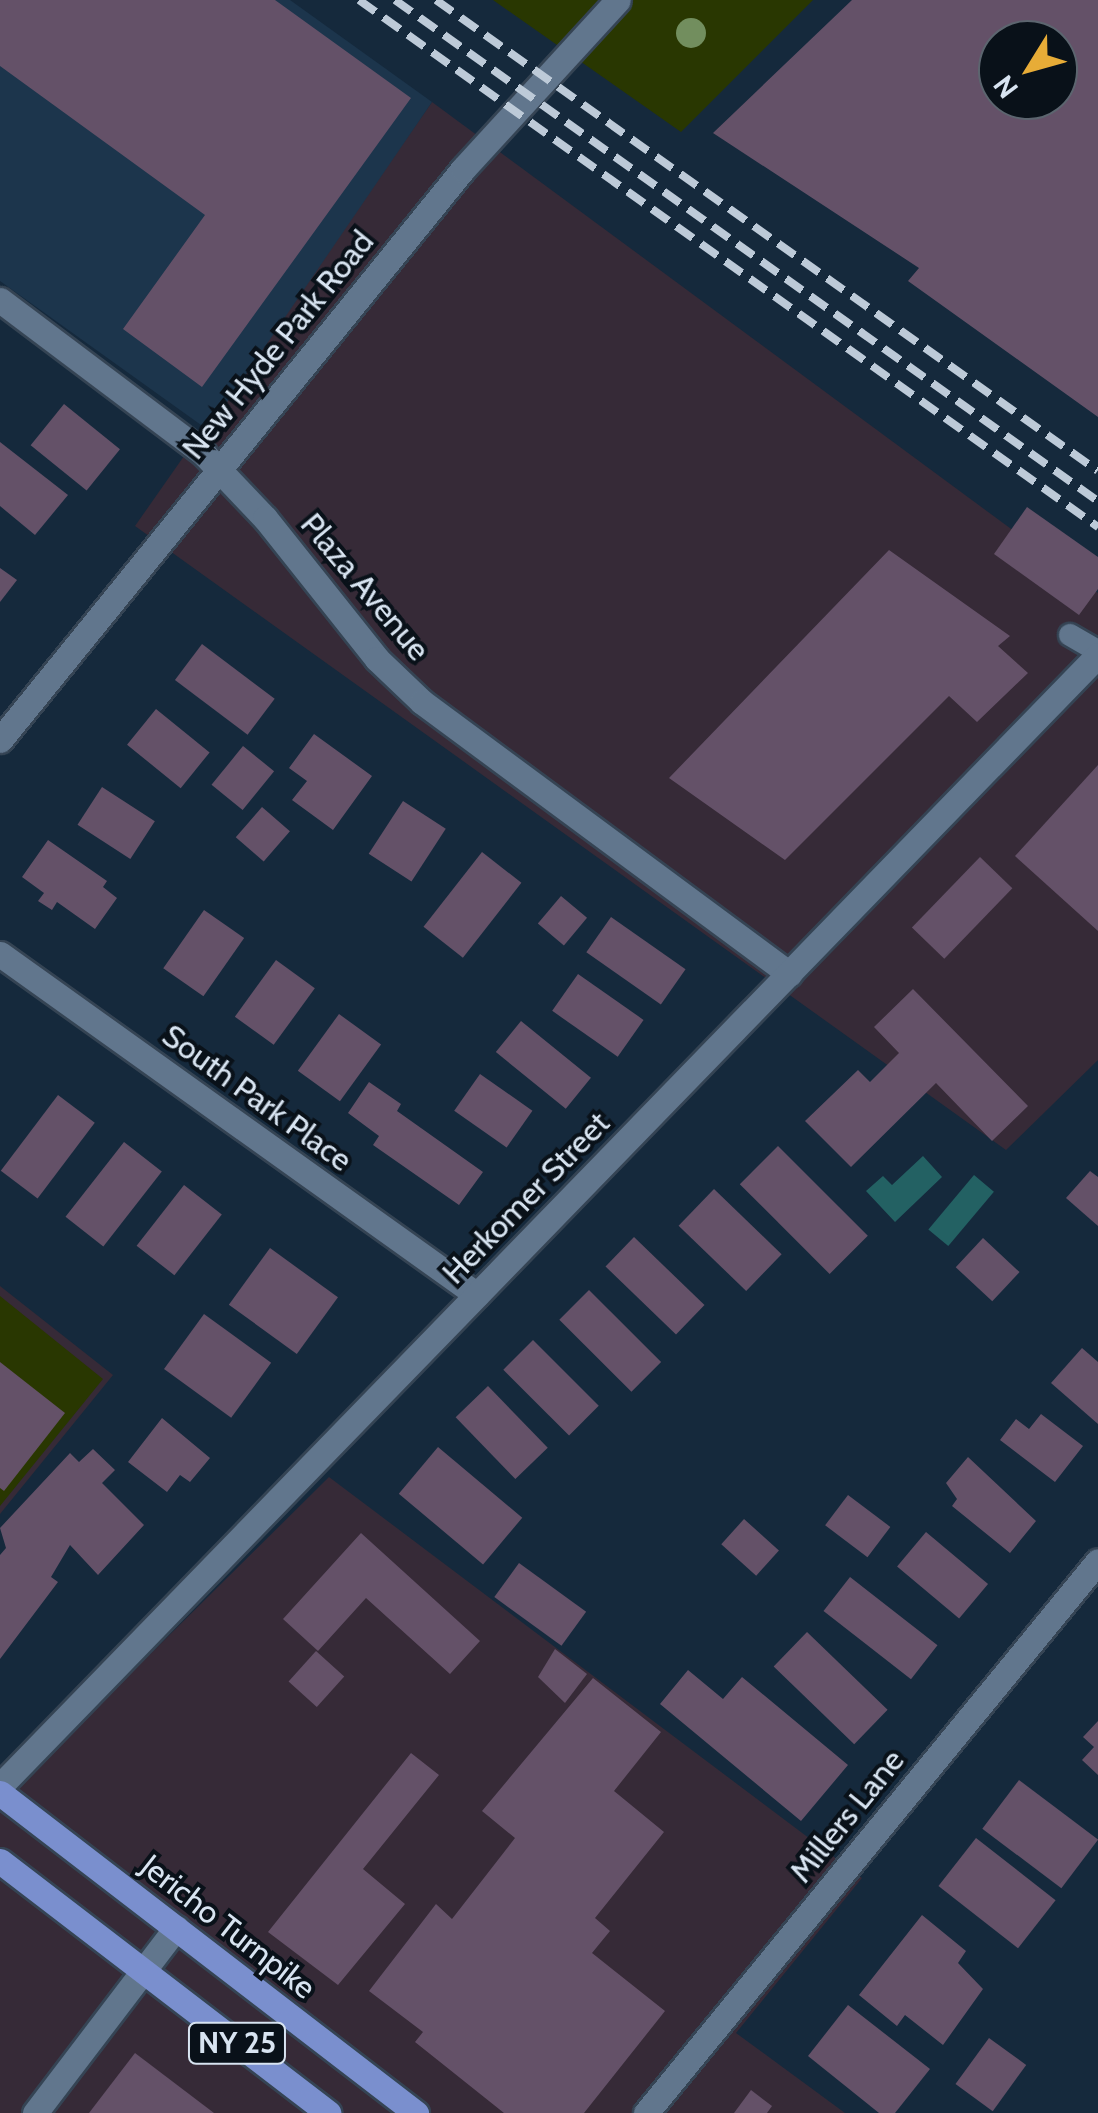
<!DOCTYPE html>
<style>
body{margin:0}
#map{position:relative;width:1098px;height:2113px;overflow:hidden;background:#15293c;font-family:Cabin,sans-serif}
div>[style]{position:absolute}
.commercial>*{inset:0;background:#362a37}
.built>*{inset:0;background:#1c354c}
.green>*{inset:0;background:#293701}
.water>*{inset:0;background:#236163;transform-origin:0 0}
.building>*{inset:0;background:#645168;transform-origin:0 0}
.roads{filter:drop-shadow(2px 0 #354454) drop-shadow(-2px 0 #354454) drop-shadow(0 2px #354454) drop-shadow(0 -2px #354454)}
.lane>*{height:22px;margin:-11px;padding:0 11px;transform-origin:11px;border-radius:11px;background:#61768d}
.street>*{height:25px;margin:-12.5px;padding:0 12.5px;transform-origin:12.5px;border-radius:12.5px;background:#61768d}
.secondary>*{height:25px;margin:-12.5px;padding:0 12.5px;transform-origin:12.5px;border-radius:12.5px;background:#61768d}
.primary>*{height:25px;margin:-12.5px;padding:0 12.5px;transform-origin:12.5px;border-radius:12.5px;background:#7a8fce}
.rail>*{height:8px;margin-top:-4px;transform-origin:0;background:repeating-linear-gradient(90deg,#bdcad8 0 20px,transparent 0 30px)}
.trees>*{width:30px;height:30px;margin:-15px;border-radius:50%;background:#728e5e}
span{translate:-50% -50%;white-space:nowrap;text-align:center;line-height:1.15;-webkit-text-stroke:8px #091119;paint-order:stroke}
.shield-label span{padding:2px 8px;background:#091119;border:2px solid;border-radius:8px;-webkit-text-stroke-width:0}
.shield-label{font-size:30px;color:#d8e4f1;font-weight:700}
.street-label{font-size:32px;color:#d8e4f1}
.north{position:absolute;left:978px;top:20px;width:100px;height:100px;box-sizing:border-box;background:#091119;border:2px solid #5c656f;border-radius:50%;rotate:233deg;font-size:28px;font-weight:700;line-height:40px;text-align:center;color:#d8e4f1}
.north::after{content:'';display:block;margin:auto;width:35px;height:45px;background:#e7ac37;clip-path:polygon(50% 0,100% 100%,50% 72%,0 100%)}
</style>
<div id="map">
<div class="commercial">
<div style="clip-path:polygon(432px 102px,1098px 593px,1098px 1060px,1006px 1150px,135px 526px)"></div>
<div style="clip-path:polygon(0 1286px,113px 1375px,0 1514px)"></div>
<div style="clip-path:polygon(329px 1477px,862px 1878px,736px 2033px,845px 2113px,0 2113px,0 1787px,9px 1794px)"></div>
</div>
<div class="built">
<div style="clip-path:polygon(0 0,290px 0,432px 102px,208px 430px,0 281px)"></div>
</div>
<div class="green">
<div style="clip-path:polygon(493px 0,813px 0,681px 132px)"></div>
<div style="clip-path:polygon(0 1296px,103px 1379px,0 1506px)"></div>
</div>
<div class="water">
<div style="clip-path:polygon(923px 1156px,942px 1177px,895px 1222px,866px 1191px,883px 1176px,892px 1185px)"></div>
<div style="left:974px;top:1175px;width:26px;height:71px;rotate:40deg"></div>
</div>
<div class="building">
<div style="clip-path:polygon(0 0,275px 0,411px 98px,202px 387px,123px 329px,205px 215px,0 66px)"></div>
<div style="clip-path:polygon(evenodd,852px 0,1098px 0,1098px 417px,908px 281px,919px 268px,713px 133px,852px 0,998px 40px,1058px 40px,1058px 100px,998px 100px,998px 40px)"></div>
<div style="left:64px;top:404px;width:72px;height:53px;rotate:39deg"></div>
<div style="clip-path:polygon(0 442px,68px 495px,35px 535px,0 506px)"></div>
<div style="clip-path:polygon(1027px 507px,1098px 557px,1098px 589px,1079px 615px,994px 554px)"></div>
<div style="clip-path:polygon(889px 550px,1010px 636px,998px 646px,1028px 673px,977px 722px,949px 696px,785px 860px,669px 778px)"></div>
<div style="clip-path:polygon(0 568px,17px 580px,0 602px)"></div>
<div style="left:202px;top:644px;width:91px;height:45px;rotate:37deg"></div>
<div style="left:156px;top:709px;width:69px;height:46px;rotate:39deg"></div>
<div style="clip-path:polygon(314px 734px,372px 776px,333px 830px,292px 800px,307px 781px,289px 768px)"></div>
<div style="left:243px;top:746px;width:40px;height:50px;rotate:39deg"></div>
<div style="clip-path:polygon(1098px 765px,1098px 931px,1015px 856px)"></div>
<div style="left:102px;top:787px;width:63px;height:45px;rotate:33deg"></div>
<div style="left:403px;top:801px;width:51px;height:63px;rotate:33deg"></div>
<div style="left:262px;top:807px;width:37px;height:40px;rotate:41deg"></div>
<div style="clip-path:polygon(48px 840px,107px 881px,103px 887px,117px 898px,95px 929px,57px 902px,52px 910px,38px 901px,44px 893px,22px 877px)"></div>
<div style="left:482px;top:852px;width:50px;height:95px;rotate:38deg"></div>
<div style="left:980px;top:857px;width:45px;height:98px;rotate:44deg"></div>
<div style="left:561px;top:896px;width:34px;height:36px;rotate:40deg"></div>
<div style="left:204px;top:910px;width:49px;height:71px;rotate:35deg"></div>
<div style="left:611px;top:917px;width:91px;height:43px;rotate:35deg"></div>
<div style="left:276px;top:960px;width:48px;height:70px;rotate:36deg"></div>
<div style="left:578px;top:974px;width:80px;height:45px;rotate:35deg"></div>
<div style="clip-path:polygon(913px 989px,1028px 1106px,992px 1141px,936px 1083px,851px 1167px,805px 1121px,858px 1070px,870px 1082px,899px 1053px,874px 1027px)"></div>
<div style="left:339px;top:1014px;width:52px;height:70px;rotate:36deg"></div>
<div style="left:521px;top:1021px;width:90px;height:40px;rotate:39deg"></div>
<div style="left:480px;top:1074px;width:64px;height:45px;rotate:35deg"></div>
<div style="clip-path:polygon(369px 1082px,401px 1104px,397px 1111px,483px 1172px,459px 1205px,373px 1145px,379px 1136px,348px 1113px)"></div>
<div style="left:58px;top:1095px;width:46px;height:95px;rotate:37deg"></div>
<div style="left:124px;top:1142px;width:48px;height:95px;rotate:38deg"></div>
<div style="left:778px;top:1146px;width:127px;height:54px;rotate:45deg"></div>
<div style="clip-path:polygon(1090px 1171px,1098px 1177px,1098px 1226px,1066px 1198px)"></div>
<div style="left:184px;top:1185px;width:48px;height:77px;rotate:38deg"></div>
<div style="left:714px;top:1189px;width:94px;height:51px;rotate:44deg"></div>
<div style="left:634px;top:1237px;width:98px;height:41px;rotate:44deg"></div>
<div style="left:983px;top:1238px;width:50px;height:40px;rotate:43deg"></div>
<div style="left:270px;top:1248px;width:84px;height:70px;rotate:36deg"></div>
<div style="left:589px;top:1290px;width:102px;height:42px;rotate:45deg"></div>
<div style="left:204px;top:1314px;width:83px;height:68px;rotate:36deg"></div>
<div style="left:533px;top:1340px;width:93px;height:42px;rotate:45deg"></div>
<div style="clip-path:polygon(1082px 1348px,1098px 1362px,1098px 1424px,1051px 1383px)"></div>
<div style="clip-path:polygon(0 1362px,65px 1413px,4px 1491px,0 1488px)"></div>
<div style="left:488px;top:1386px;width:86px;height:45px;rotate:46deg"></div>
<div style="clip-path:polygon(1041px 1414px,1083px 1446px,1055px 1482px,1000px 1440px,1016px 1419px,1029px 1429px)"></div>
<div style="clip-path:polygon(162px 1418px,210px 1458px,190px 1482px,180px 1475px,167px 1492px,128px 1462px)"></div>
<div style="left:438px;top:1447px;width:110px;height:61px;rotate:40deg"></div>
<div style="clip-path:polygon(93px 1449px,115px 1470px,102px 1483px,144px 1525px,98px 1575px,70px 1545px,51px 1577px,58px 1582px,0 1659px,0 1555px,6px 1548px,0 1528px,70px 1453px,79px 1462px)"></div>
<div style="clip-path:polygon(968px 1457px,1036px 1521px,1010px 1553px,952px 1506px,957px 1499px,946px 1483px)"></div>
<div style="left:848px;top:1495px;width:53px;height:38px;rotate:37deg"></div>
<div style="left:744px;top:1519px;width:47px;height:34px;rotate:42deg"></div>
<div style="left:926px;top:1532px;width:81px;height:45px;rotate:40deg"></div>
<div style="clip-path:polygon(361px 1533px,480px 1641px,450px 1674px,366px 1598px,318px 1651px,283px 1619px)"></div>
<div style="left:519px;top:1563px;width:83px;height:42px;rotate:36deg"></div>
<div style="left:850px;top:1577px;width:111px;height:43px;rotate:38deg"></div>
<div style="left:807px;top:1632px;width:112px;height:48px;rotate:44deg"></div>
<div style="clip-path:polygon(555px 1649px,587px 1674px,565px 1703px,538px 1677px)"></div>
<div style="left:316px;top:1651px;width:38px;height:41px;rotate:42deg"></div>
<div style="clip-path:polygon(688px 1670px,723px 1699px,742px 1677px,848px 1765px,801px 1821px,660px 1704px)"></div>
<div style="clip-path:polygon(593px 1678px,661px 1732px,614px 1791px,664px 1832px,595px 1918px,610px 1931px,592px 1953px,665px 2011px,584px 2113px,504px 2113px,415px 2042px,423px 2032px,369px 1991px,436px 1904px,452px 1919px,515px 1838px,482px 1811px)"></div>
<div style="clip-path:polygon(1098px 1721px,1098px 1775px,1082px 1760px,1094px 1747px,1083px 1737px)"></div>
<div style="clip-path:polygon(411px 1753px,439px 1775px,363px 1869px,405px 1904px,338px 1985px,268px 1932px)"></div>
<div style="left:1019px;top:1780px;width:99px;height:61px;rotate:37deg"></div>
<div style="left:976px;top:1838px;width:101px;height:61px;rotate:38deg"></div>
<div style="clip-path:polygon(922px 1915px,966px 1951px,958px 1963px,983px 1989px,943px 2045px,905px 2015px,897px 2026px,859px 1995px)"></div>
<div style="clip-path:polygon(848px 2005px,930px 2069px,895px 2113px,879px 2113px,808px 2056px)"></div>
<div style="left:989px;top:2038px;width:46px;height:57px;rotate:36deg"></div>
<div style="clip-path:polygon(135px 2053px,214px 2113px,89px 2113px)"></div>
<div style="clip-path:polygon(751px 2090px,772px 2106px,767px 2113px,734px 2113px)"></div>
</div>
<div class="roads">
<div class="lane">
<div style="left:1070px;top:635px;width:32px;rotate:30deg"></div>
</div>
<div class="street">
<div style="left:0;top:300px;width:256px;rotate:37deg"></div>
<div style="left:204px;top:454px;width:88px;rotate:46.4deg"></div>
<div style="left:265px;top:518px;width:180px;rotate:51.5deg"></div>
<div style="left:377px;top:659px;width:62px;rotate:43.7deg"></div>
<div style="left:422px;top:702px;width:457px;rotate:36.5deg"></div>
<div style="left:0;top:954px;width:586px;rotate:35.56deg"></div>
<div style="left:0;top:1786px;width:1576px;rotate:-45.85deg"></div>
<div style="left:35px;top:2113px;width:233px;rotate:-52.7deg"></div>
<div style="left:646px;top:2113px;width:713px;rotate:-50.69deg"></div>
</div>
<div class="secondary">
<div style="left:0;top:740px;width:735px;rotate:-50.96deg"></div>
<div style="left:463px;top:169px;width:229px;rotate:-47.5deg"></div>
</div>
<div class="primary">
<div style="left:0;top:1793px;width:525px;rotate:37.57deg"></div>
<div style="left:0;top:1861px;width:414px;rotate:37.5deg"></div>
</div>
</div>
<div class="rail">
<div style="left:359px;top:0;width:908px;rotate:35.49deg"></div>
<div style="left:395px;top:0;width:863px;rotate:35.48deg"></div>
<div style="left:436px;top:0;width:812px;rotate:35.43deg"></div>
</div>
<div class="trees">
<div style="left:691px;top:33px"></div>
</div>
<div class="shield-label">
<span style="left:237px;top:2043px">NY 25</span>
</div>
<div class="street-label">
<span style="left:278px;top:345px;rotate:-51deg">New Hyde Park Road</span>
<span style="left:365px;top:587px;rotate:50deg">Plaza Avenue</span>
<span style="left:257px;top:1098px;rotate:36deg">South Park Place</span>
<span style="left:526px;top:1198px;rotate:-46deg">Herkomer Street</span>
<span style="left:847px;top:1816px;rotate:-51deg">Millers Lane</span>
<span style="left:228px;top:1927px;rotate:38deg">Jericho Turnpike</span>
</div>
<div class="north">N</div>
</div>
